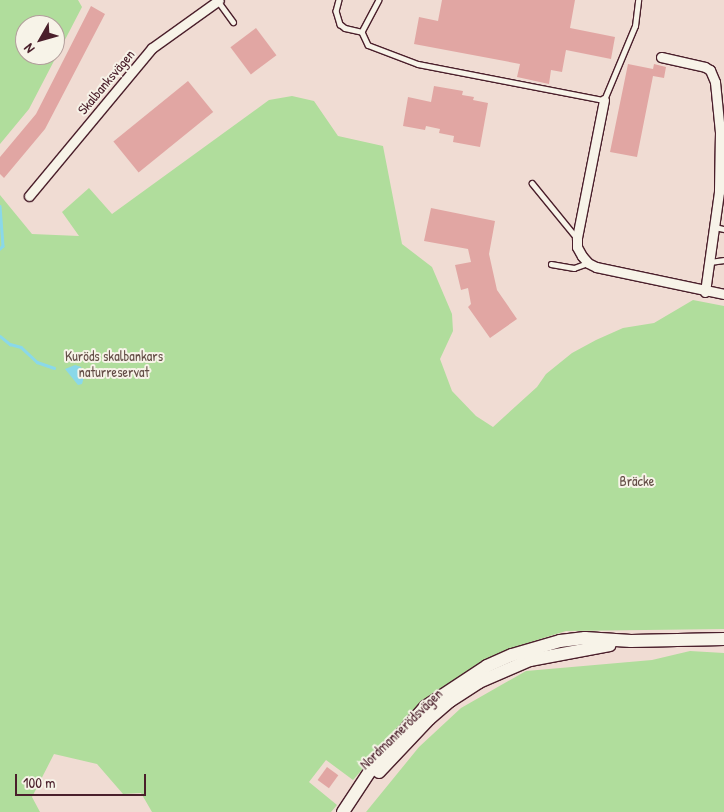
<!DOCTYPE html>
<meta charset="utf-8">
<style>
body{margin:0}
#map{position:relative;width:724px;height:812px;overflow:hidden;background:#f0dcd3;font-family:"Patrick Hand",sans-serif}
div>[style]{position:absolute}
.green>*{inset:0;background:#b0dd9c}
.water>*{inset:0;background:#8ad8e9}
.stream>*{height:2.5px;margin:-1.25px;padding:0 1.25px;transform-origin:1.25px;border-radius:1.25px;background:#8ad8e9}
.building>*{inset:0;background:#e1a6a3;transform-origin:0 0}
.roads{filter:drop-shadow(1px 0 #4a1f2b) drop-shadow(-1px 0 #4a1f2b) drop-shadow(0 1px #4a1f2b) drop-shadow(0 -1px #4a1f2b)}
.service>*{height:4.5px;margin:-2.25px;padding:0 2.25px;transform-origin:2.25px;border-radius:2.25px;background:#f7f3e8}
.minor>*{height:9px;margin:-4.5px;padding:0 4.5px;transform-origin:4.5px;border-radius:4.5px;background:#f7f3e8}
.secondary>*{height:12px;margin:-6px;padding:0 6px;transform-origin:6px;border-radius:6px;background:#f7f3e8}
span{translate:-50% -50%;white-space:nowrap;text-align:center;line-height:1.15;-webkit-text-stroke:4px #f7f3e8;paint-order:stroke}
.street-label{font-size:14px;color:#4a1f2b}
.park-label{font-size:14px;color:#644e47}
.north{position:absolute;left:15px;top:15px;width:50px;height:50px;box-sizing:border-box;background:#f7f3e8;border:1px solid #b29e9c;border-radius:50%;rotate:232deg;font-size:14px;font-weight:700;line-height:20px;text-align:center;color:#4a1f2b}
.north::after{content:'';display:block;margin:auto;width:18px;height:22px;background:#4a1f2b;clip-path:polygon(50% 0,100% 100%,50% 72%,0 100%)}
.scale{position:absolute;left:15px;top:774px;width:131px;height:22px;box-sizing:border-box;border:2px solid #4a1f2b;border-top:0;padding-left:6px;font-size:15px;line-height:18px;white-space:nowrap;color:#4a1f2b;-webkit-text-stroke:4px #f7f3e8;paint-order:stroke}
</style>
<div id="map">
<div class="green">
<div style="clip-path:polygon(evenodd,0 0,78px 0,82px 7px,29px 109px,0 144px,0 0,25px 25px,55px 25px,55px 55px,25px 55px,25px 25px)"></div>
<div style="clip-path:polygon(292px 96px,314px 101px,338px 136px,383px 146px,402px 244px,432px 267px,452px 314px,453px 331px,440px 359px,452px 391px,476px 416px,493px 427px,537px 387px,546px 374px,572px 353px,596px 340px,623px 328px,654px 323px,693px 300px,724px 306px,724px 629px,566px 631px,518px 646px,478px 664px,437px 691px,412px 713px,353px 780px,326px 760px,309px 782px,337px 805px,331px 812px,152px 812px,141px 793px,123px 794px,97px 764px,54px 754px,32px 797px,40px 812px,0 812px,0 195px,32px 234px,79px 236px,62px 212px,89px 188px,112px 214px,269px 100px)"></div>
<div style="clip-path:polygon(690px 651px,724px 653px,724px 812px,366px 812px,419px 747px,461px 708px,526px 671px,652px 660px)"></div>
</div>
<div class="water">
<div style="clip-path:polygon(75px 365px,81px 367px,84px 377px,82px 384px,78px 385px,65px 369px)"></div>
</div>
<div class="stream">
<div style="left:0;top:206px;width:40px;rotate:85.7deg"></div>
<div style="left:3px;top:246px;width:4px;rotate:135deg"></div>
<div style="left:0;top:336px;width:13px;rotate:39deg"></div>
<div style="left:10px;top:344px;width:11px;rotate:15deg"></div>
<div style="left:21px;top:347px;width:22px;rotate:43deg"></div>
<div style="left:37px;top:362px;width:18px;rotate:19deg"></div>
</div>
<div class="building">
<div style="clip-path:polygon(442px 0,575px 0,570px 28px,615px 37px,611px 59px,566px 50px,562px 72px,551px 70px,549px 84px,517px 77px,520px 64px,414px 44px,419px 17px,438px 21px)"></div>
<div style="clip-path:polygon(91px 6px,105px 14px,45px 129px,4px 178px,0 174px,0 157px,36px 114px)"></div>
<div style="left:256px;top:28px;width:34px;height:32px;rotate:53deg"></div>
<div style="clip-path:polygon(628px 64px,653px 69px,654px 64px,666px 67px,664px 78px,653px 76px,637px 157px,610px 152px)"></div>
<div style="left:188px;top:81px;width:40px;height:96px;rotate:51deg"></div>
<div style="clip-path:polygon(434px 86px,463px 91px,462px 95px,474px 97px,473px 100px,488px 103px,480px 147px,453px 142px,454px 136px,439px 133px,440px 129px,426px 126px,425px 130px,403px 126px,408px 97px,431px 102px)"></div>
<div style="clip-path:polygon(431px 208px,495px 221px,489px 254px,497px 290px,517px 319px,490px 338px,468px 307px,471px 304px,468px 288px,461px 290px,455px 265px,471px 262px,468px 249px,424px 241px)"></div>
<div style="left:327px;top:767px;width:14px;height:16px;rotate:36deg"></div>
</div>
<div class="roads">
<div class="service">
<div style="left:339px;top:0;width:11px;rotate:105deg"></div>
<div style="left:336px;top:11px;width:14px;rotate:73deg"></div>
<div style="left:340px;top:24px;width:6px;rotate:39deg"></div>
<div style="left:345px;top:28px;width:17px;rotate:13deg"></div>
<div style="left:379px;top:0;width:36px;rotate:118deg"></div>
<div style="left:362px;top:32px;width:14px;rotate:65deg"></div>
<div style="left:368px;top:45px;width:53px;rotate:20.8deg"></div>
<div style="left:418px;top:64px;width:189px;rotate:11deg"></div>
<div style="left:604px;top:100px;width:80px;rotate:-67.3deg"></div>
<div style="left:635px;top:26px;width:26px;rotate:-83deg"></div>
<div style="left:218px;top:1px;width:26px;rotate:54deg"></div>
<div style="left:532px;top:183px;width:70px;rotate:50.8deg"></div>
<div style="left:715px;top:227px;width:9px;rotate:13deg"></div>
<div style="left:710px;top:262px;width:14px;rotate:-8deg"></div>
<div style="left:551px;top:264px;width:23px;rotate:10deg"></div>
<div style="left:574px;top:268px;width:15px;rotate:-20deg"></div>
</div>
<div class="minor">
<div style="left:661px;top:57px;width:45px;rotate:12.8deg"></div>
<div style="left:705px;top:67px;width:6px;rotate:31deg"></div>
<div style="left:710px;top:70px;width:13px;rotate:67deg"></div>
<div style="left:715px;top:82px;width:50px;rotate:84.3deg"></div>
<div style="left:720px;top:132px;width:60px;rotate:91deg"></div>
<div style="left:719px;top:192px;width:101px;rotate:98deg"></div>
<div style="left:604px;top:100px;width:141px;rotate:101.1deg"></div>
<div style="left:577px;top:238px;width:9px;rotate:90deg"></div>
<div style="left:577px;top:247px;width:10px;rotate:61deg"></div>
<div style="left:582px;top:256px;width:9px;rotate:49deg"></div>
<div style="left:588px;top:263px;width:9px;rotate:27deg"></div>
<div style="left:596px;top:267px;width:131px;rotate:11.9deg"></div>
<div style="left:29px;top:196px;width:192px;rotate:-50.3deg"></div>
<div style="left:152px;top:48px;width:82px;rotate:-35.6deg"></div>
</div>
<div class="secondary">
<div style="left:379px;top:772px;width:73px;rotate:-46.7deg"></div>
<div style="left:429px;top:719px;width:28px;rotate:-41deg"></div>
<div style="left:450px;top:701px;width:35px;rotate:-33deg"></div>
<div style="left:479px;top:682px;width:56px;rotate:-23.3deg"></div>
<div style="left:530px;top:660px;width:81px;rotate:-10.6deg"></div>
<div style="left:343px;top:812px;width:53px;rotate:-56.6deg"></div>
<div style="left:372px;top:768px;width:81px;rotate:-49deg"></div>
<div style="left:425px;top:707px;width:74px;rotate:-33.5deg"></div>
<div style="left:487px;top:666px;width:27px;rotate:-24deg"></div>
<div style="left:512px;top:655px;width:50px;rotate:-16.3deg"></div>
<div style="left:560px;top:641px;width:25px;rotate:-7deg"></div>
<div style="left:585px;top:638px;width:46px;rotate:3.7deg"></div>
<div style="left:631px;top:641px;width:93px;rotate:-1.2deg"></div>
</div>
</div>
<div class="street-label">
<span style="left:106px;top:82px;rotate:-50deg">Skalbanksvägen</span>
<span style="left:401px;top:729px;rotate:-44deg">Nordmannerödsvägen</span>
</div>
<div class="park-label">
<span style="left:114px;top:364px">Kuröds skalbankars<br>naturreservat</span>
<span style="left:637px;top:481px">Bräcke</span>
</div>
<div class="north">N</div>
<div class="scale">100 m</div>
</div>
